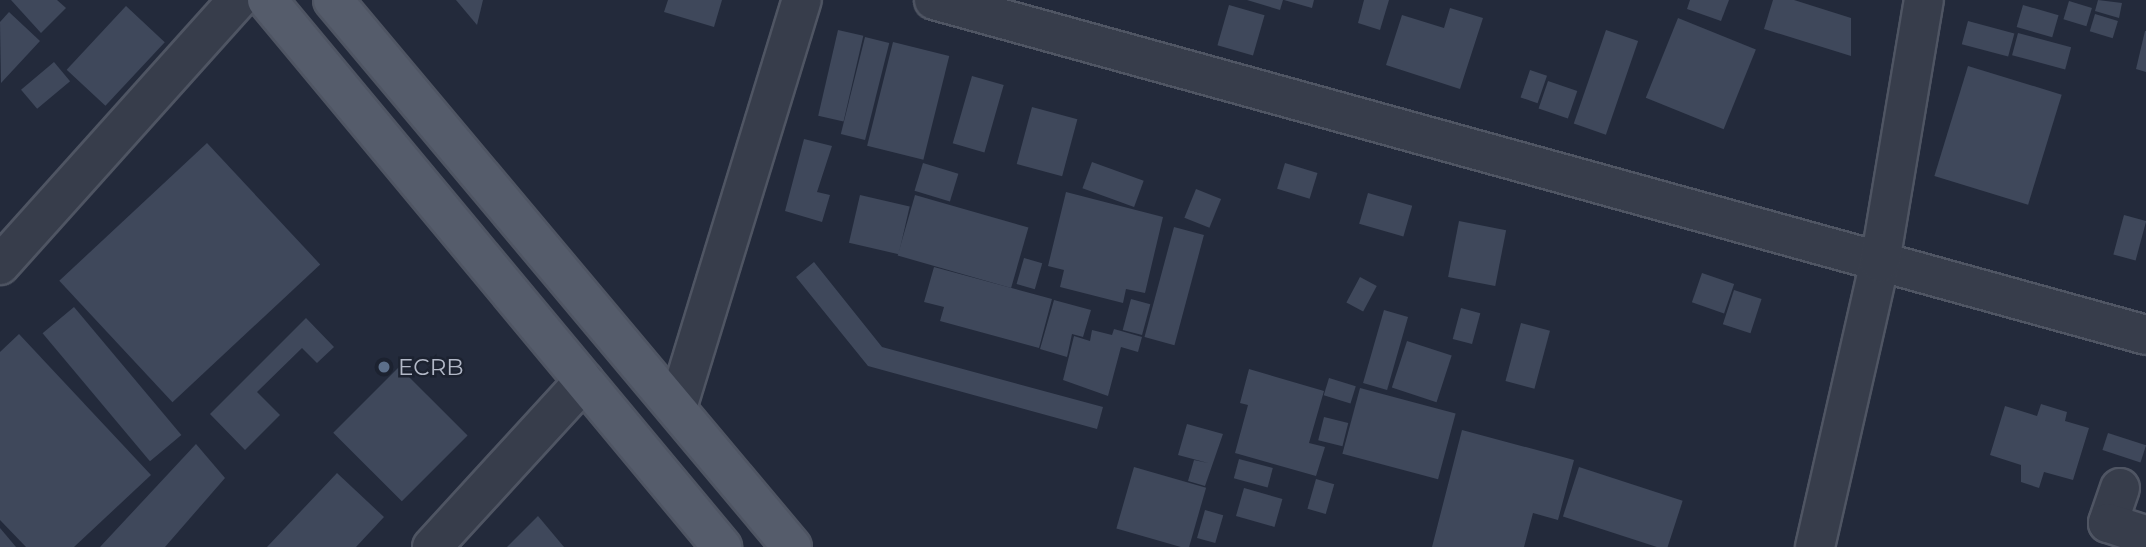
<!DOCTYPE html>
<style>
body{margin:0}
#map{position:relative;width:2146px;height:547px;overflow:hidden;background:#232a3b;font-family:Montserrat,sans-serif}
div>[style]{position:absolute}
.building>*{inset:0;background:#3f485b;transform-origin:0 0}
.roads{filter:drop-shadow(2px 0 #4f5563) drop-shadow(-2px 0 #4f5563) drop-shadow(0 2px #4f5563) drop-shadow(0 -2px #4f5563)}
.minor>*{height:38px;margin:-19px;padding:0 19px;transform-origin:19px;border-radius:19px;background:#373d4b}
.major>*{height:38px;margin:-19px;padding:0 19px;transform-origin:19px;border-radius:19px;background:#555c6b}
.dots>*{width:19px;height:19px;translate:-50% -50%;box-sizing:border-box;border:4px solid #1c2230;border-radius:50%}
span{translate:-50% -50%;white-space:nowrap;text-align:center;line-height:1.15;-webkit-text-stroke:5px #1c2230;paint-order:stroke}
.poi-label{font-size:23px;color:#b2b8c7}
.left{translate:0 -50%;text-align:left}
</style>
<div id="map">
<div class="building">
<div style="clip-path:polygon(11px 0,57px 0,66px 8px,41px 33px)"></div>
<div style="clip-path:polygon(456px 0,483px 0,477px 25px)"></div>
<div style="clip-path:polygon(668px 0,722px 0,714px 27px,664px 12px)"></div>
<div style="clip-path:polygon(1247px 0,1283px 0,1280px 10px)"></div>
<div style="clip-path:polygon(1284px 0,1314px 0,1312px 8px)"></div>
<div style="clip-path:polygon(1364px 0,1389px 0,1380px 30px,1358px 23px)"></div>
<div style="clip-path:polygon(1690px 0,1729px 0,1721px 21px,1687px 9px)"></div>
<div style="clip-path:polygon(1773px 0,1794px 0,1851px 18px,1851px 56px,1764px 29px)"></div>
<div style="clip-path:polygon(2098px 0,2122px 3px,2119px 18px,2095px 11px)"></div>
<div style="left:2069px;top:1px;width:24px;height:19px;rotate:17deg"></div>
<div style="left:1229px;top:5px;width:37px;height:42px;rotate:16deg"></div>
<div style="left:2023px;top:5px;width:37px;height:23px;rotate:16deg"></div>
<div style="left:126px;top:6px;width:53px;height:87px;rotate:43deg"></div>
<div style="clip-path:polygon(1450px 8px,1483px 18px,1460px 89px,1386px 65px,1402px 15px,1444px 28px)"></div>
<div style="clip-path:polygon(9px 12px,40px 41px,1px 83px,0 22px)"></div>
<div style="left:2095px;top:14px;width:24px;height:18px;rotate:17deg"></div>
<div style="left:1678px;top:18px;width:84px;height:86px;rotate:22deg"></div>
<div style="left:1968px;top:21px;width:48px;height:24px;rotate:15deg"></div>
<div style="left:838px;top:30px;width:26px;height:88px;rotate:13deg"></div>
<div style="left:1606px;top:30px;width:34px;height:99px;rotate:19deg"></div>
<div style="clip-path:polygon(2145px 31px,2146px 31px,2146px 72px,2136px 69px)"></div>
<div style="left:2018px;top:33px;width:55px;height:23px;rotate:15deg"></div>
<div style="left:865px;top:37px;width:25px;height:100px;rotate:14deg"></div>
<div style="left:893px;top:42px;width:58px;height:107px;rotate:14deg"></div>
<div style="left:54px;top:62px;width:25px;height:43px;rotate:50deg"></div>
<div style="left:1968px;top:66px;width:98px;height:115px;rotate:17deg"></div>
<div style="left:1530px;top:70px;width:18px;height:29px;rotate:19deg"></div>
<div style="left:972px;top:76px;width:33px;height:70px;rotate:16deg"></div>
<div style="left:1548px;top:81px;width:31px;height:29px;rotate:19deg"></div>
<div style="left:1032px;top:107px;width:47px;height:59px;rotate:15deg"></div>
<div style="clip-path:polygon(804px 139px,832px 146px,817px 192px,830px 195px,822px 222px,785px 211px)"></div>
<div style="left:207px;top:143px;width:166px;height:202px;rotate:47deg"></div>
<div style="left:1092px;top:162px;width:55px;height:28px;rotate:20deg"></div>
<div style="left:923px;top:163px;width:37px;height:29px;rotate:17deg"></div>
<div style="left:1285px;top:163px;width:34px;height:27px;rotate:17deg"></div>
<div style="left:1196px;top:189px;width:27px;height:31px;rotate:22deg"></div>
<div style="clip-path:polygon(1066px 192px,1163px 217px,1145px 293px,1126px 289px,1123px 303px,1060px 287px,1064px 270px,1048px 266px)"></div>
<div style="left:1368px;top:193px;width:46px;height:32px;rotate:16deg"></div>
<div style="left:860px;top:195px;width:51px;height:49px;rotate:13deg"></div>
<div style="left:915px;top:195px;width:118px;height:63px;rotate:16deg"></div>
<div style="left:2124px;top:215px;width:23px;height:41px;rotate:15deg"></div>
<div style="left:1459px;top:221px;width:48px;height:57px;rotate:11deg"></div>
<div style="left:1174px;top:227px;width:31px;height:114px;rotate:15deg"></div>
<div style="left:1024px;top:258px;width:19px;height:27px;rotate:16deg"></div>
<div style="clip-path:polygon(814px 262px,882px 347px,1103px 407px,1097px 429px,868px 366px,796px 277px)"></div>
<div style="clip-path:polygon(934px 267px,1052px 299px,1039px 348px,940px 321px,944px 307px,924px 302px)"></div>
<div style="left:1702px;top:273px;width:34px;height:31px;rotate:19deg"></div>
<div style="left:1360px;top:277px;width:19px;height:29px;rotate:28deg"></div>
<div style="left:1734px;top:290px;width:29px;height:36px;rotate:18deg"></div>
<div style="left:1131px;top:299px;width:20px;height:32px;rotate:15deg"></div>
<div style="clip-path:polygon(1054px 300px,1091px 310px,1083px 337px,1072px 334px,1067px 357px,1040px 349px)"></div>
<div style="left:74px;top:307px;width:167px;height:41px;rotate:50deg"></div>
<div style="left:1461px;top:308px;width:20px;height:32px;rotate:15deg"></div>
<div style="left:1384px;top:310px;width:25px;height:76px;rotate:16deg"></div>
<div style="clip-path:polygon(306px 318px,334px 347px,317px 363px,302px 348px,257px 392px,280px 415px,245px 450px,210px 414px)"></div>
<div style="left:1521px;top:323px;width:30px;height:60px;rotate:15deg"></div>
<div style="clip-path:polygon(1114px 329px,1142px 337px,1138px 352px,1121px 347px,1108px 396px,1063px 380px,1074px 336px,1090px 341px,1092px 330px,1112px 335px)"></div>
<div style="clip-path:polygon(19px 334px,151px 475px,74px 547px,26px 547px,0 520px,0 352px)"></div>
<div style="left:1407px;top:341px;width:47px;height:49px;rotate:18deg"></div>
<div style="left:399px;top:367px;width:97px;height:93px;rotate:45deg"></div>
<div style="clip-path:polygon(1249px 369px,1324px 391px,1309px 443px,1325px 447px,1316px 476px,1235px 453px,1248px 405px,1240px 403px)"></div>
<div style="left:1329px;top:378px;width:28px;height:18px;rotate:17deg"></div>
<div style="left:1360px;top:388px;width:99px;height:68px;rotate:15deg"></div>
<div style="clip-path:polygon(2041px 404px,2067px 412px,2065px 421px,2089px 428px,2073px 480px,2044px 472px,2039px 488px,2021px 482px,2021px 465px,1990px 455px,2005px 406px,2037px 416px)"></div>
<div style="left:1324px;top:417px;width:25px;height:24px;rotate:14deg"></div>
<div style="clip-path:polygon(1187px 424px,1223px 434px,1205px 486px,1188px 481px,1194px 460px,1208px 463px,1178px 455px)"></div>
<div style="clip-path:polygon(1462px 430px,1574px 460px,1558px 520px,1533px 513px,1524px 547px,1432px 547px)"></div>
<div style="left:2108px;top:433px;width:40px;height:18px;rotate:18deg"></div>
<div style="clip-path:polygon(196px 444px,225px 478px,165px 547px,100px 547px)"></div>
<div style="left:1239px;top:459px;width:35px;height:20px;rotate:15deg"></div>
<div style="left:1134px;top:467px;width:75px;height:64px;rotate:16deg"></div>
<div style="left:1579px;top:467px;width:109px;height:52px;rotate:18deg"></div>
<div style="clip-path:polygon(337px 473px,384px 517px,356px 547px,267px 547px)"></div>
<div style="left:1316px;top:479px;width:19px;height:31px;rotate:16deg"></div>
<div style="left:1244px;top:488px;width:40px;height:29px;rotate:16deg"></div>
<div style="left:1205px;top:510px;width:19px;height:29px;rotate:16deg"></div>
<div style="clip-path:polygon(538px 516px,564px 547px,507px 547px)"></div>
<div style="clip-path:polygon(0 528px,16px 547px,0 547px)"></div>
</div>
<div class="roads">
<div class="minor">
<div style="left:934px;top:0;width:1257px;rotate:15.45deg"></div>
<div style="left:0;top:265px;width:356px;rotate:-48.1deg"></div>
<div style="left:677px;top:408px;width:427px;rotate:-73deg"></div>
<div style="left:2120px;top:488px;width:37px;rotate:109deg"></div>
<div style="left:2108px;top:523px;width:40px;rotate:18deg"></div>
<div style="left:432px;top:547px;width:225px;rotate:-47.5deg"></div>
<div style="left:1815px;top:547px;width:292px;rotate:-77.2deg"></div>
<div style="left:1880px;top:262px;width:266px;rotate:-80.5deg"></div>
</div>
<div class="major">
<div style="left:267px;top:0;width:712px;rotate:50.25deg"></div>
<div style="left:333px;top:0;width:714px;rotate:50deg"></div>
</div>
</div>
<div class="dots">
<div style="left:384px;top:367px;background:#5c6f8a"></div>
</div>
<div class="poi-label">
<span class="left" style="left:398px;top:367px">ECRB</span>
</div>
</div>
